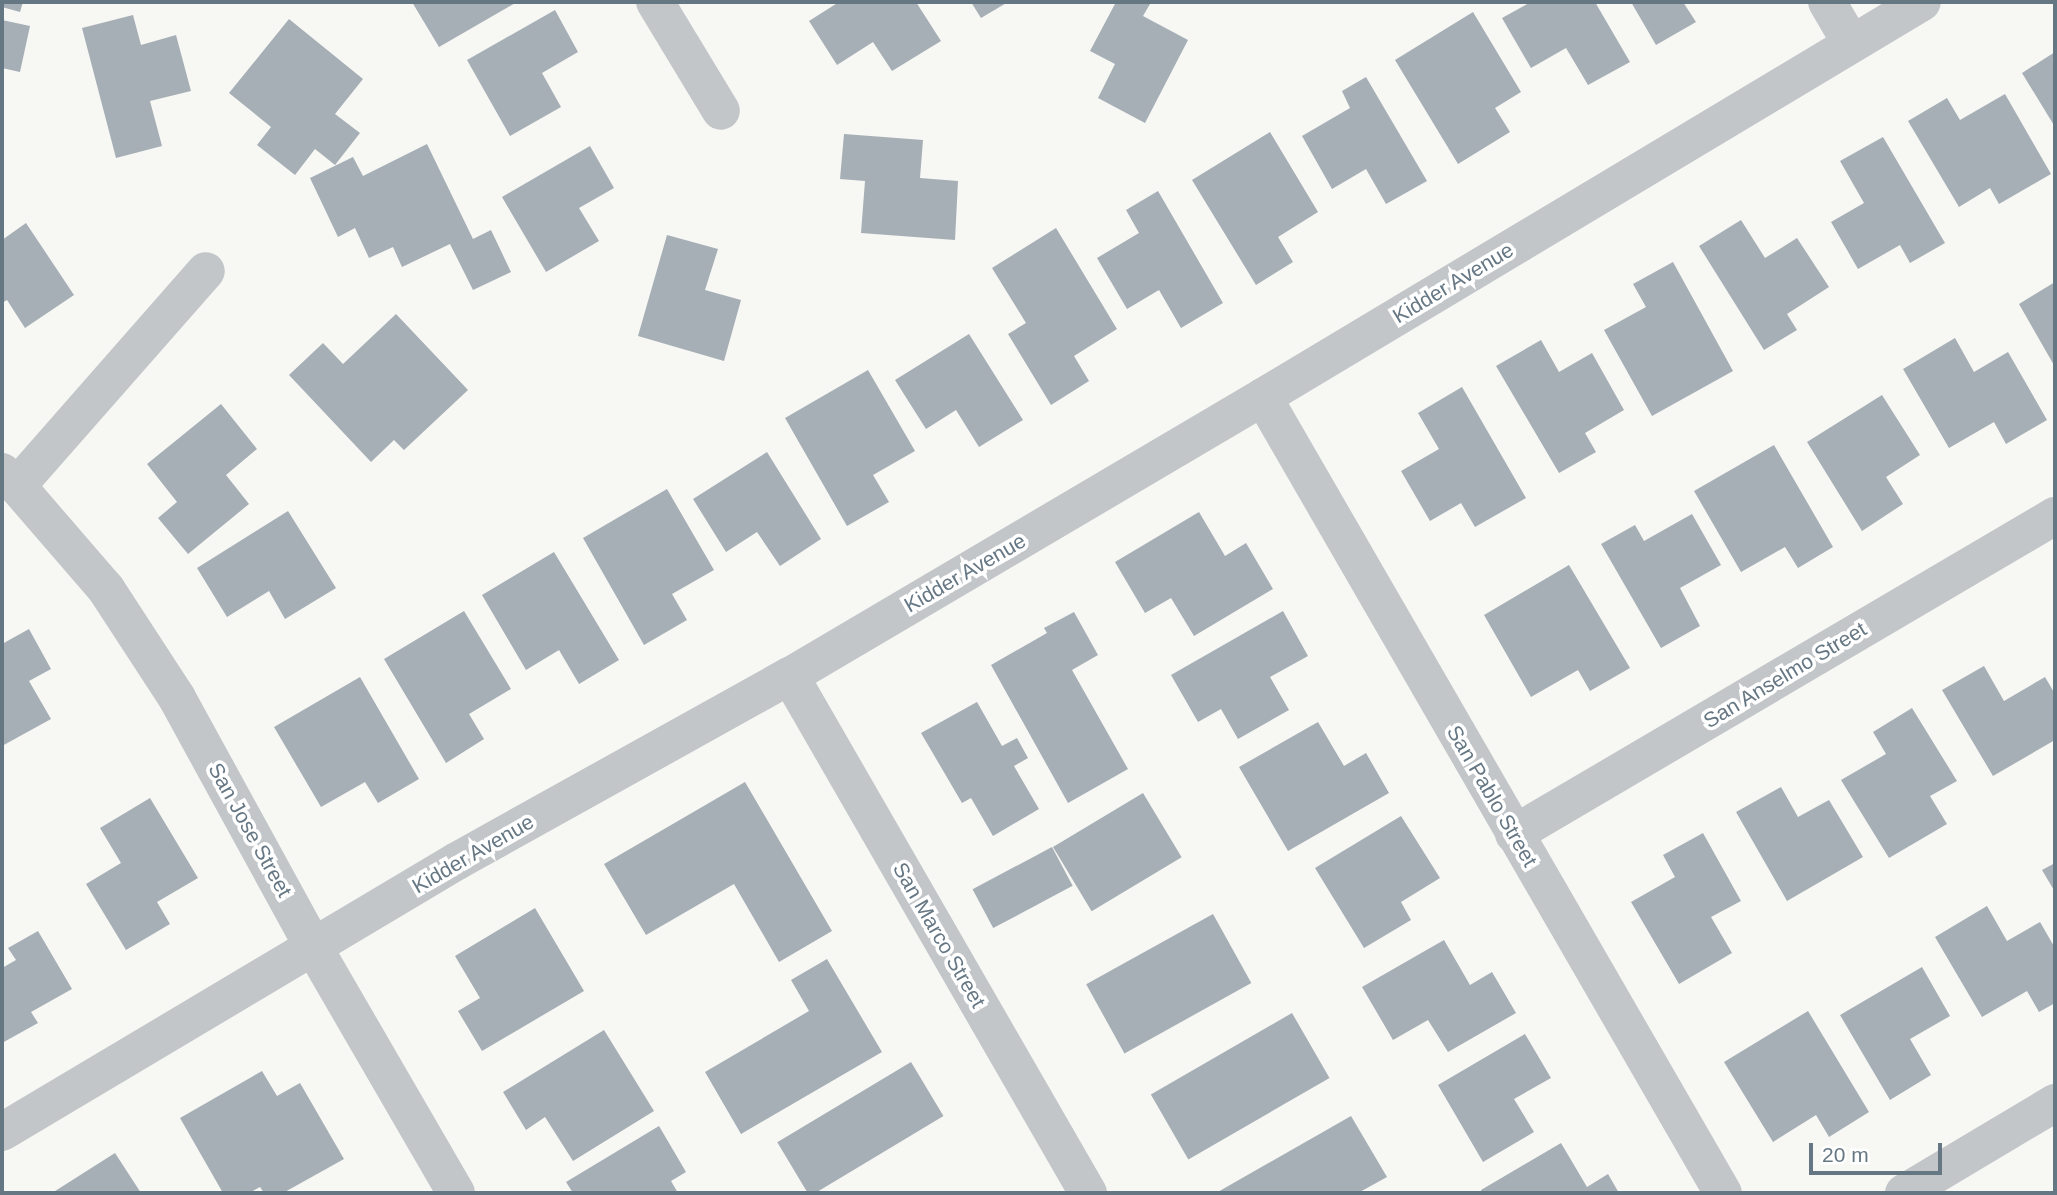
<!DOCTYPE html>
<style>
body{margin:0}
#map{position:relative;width:2057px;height:1195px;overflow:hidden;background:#f7f7f4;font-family:Arial,sans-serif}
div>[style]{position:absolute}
.building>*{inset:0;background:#a6afb5;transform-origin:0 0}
.street>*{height:38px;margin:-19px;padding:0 19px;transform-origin:19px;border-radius:19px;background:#c2c6c9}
span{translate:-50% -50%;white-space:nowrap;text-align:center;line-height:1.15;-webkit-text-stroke:7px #fff;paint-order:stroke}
.street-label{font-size:21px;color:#667784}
.frame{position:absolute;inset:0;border:4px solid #667784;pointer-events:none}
.scale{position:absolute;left:1809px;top:1143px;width:133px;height:32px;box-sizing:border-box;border:4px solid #667784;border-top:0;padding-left:9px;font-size:21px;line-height:24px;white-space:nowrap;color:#667784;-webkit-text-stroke:5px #fff;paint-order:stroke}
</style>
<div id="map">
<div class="building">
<div style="clip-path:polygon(2px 2px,23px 2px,20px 12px,2px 7px)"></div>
<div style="clip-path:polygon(412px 2px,517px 2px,439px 47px)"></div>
<div style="clip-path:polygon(839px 2px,916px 2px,941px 41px,892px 71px,873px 42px,837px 65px,809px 21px)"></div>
<div style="clip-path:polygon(971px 2px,1008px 2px,981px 18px)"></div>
<div style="clip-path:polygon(1116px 2px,1150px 4px,1143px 16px,1188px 40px,1145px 123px,1098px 98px,1115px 64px,1090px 51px)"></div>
<div style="clip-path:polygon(1531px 2px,1595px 2px,1630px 62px,1588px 85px,1566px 48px,1531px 68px,1502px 18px)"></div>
<div style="clip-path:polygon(1631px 2px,1683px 2px,1696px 22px,1656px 45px)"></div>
<div style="clip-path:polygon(555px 10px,578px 52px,542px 73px,561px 107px,510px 136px,467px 60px)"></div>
<div style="clip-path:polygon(1473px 12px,1521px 92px,1495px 108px,1510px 132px,1458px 164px,1395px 60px)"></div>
<div style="clip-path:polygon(133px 15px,141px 45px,176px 35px,191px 91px,150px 101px,162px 146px,116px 158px,82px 28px)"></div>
<div style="clip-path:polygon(289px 19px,363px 79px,335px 114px,360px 133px,335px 165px,315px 149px,295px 175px,257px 145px,271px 127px,229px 93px)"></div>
<div style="clip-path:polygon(2px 20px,30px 26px,20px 72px,2px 68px)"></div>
<div style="clip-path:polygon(2055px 52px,2055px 127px,2022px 73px)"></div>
<div style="clip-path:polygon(1366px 77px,1427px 181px,1386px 204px,1366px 169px,1332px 189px,1302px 136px,1350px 108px,1342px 91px)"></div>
<div style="clip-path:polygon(2005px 94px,2051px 174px,1999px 204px,1990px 188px,1959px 207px,1908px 121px,1947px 98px,1960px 120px)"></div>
<div style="clip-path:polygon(1270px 132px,1318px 212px,1278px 237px,1293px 262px,1256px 285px,1192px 180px)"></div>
<div style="clip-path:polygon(844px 134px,923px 140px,920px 178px,958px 181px,955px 240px,861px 233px,865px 181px,840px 179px)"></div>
<div style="clip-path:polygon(1883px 137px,1945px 243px,1910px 263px,1900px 245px,1858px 269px,1831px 222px,1864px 203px,1840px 161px)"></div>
<div style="clip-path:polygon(427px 144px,473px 239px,491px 230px,511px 272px,473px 290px,450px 244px,402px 267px,393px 247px,369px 258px,355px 228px,338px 237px,310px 178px,353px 157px,363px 176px)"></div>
<div style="clip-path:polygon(590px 146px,614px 188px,579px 208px,599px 241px,546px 272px,502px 197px)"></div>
<div style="clip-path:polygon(1158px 191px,1223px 303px,1181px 328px,1159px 290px,1127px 309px,1097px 258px,1139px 233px,1126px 210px)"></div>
<div style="clip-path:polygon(1741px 220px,1765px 258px,1797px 238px,1829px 287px,1787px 314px,1797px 330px,1764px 350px,1699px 246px)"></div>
<div style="clip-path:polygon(26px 223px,74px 295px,25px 328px,7px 300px,2px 303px,2px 240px)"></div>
<div style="clip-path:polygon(1056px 228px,1117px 329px,1074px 356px,1089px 381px,1051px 405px,1008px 334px,1026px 323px,992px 268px)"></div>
<div style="clip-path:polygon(667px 235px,718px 249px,705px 290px,741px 300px,724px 361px,638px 336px)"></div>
<div style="clip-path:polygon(1673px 262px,1733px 371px,1652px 416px,1604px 330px,1646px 307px,1633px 284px)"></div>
<div style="clip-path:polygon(2055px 282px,2055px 367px,2019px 304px)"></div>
<div style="clip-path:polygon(396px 314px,468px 390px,404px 450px,394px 440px,371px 462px,289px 375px,323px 343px,343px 364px)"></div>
<div style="clip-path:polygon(969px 334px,1023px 420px,979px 447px,956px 410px,926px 429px,895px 380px)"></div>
<div style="clip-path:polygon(1955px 338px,1974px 372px,2008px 352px,2047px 420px,2006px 444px,1994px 422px,1949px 448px,1903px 369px)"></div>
<div style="clip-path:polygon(1541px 340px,1559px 372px,1592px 353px,1624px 410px,1585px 433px,1596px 452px,1559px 473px,1496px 366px)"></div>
<div style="clip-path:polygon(868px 370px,915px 451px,873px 475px,889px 502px,847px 526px,785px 418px)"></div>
<div style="clip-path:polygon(1462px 387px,1526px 498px,1475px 527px,1461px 503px,1430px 521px,1401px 471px,1439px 449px,1418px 413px)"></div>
<div style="clip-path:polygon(1882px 395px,1920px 455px,1886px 477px,1903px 504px,1862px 531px,1807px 442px)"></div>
<div style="clip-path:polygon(221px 404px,257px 449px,226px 475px,249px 504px,188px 554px,158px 518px,177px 502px,147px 464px)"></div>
<div style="clip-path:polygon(1774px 445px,1833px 547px,1798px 568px,1785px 547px,1741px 572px,1694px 491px)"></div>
<div style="clip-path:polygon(767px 452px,821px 539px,780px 566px,757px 532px,726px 552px,693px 499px)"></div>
<div style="clip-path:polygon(667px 489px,714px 570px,672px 594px,687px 620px,644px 645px,583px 538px)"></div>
<div style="clip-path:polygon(288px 511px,336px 588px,285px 619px,269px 591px,227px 617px,197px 568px)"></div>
<div style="clip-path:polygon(1199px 512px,1225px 556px,1246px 543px,1273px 589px,1194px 636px,1171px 598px,1145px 613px,1115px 562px)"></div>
<div style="clip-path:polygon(1692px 514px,1721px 565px,1680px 588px,1700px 626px,1661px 648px,1601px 544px,1635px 525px,1644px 541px)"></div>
<div style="clip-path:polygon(554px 552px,619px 660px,579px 684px,559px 650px,526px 670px,482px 595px)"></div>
<div style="clip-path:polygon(1569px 565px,1630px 668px,1590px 691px,1578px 670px,1531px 697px,1484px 615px)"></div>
<div style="clip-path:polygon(464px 611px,511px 689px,469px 714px,484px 739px,446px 763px,384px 659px)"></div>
<div style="clip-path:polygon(1283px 611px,1308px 656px,1270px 677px,1289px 710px,1238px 739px,1221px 709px,1198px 722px,1171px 675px)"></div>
<div style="clip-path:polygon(1074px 612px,1098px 655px,1072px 670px,1128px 769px,1068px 803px,991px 665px,1047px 633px,1044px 628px)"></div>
<div style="clip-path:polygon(29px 629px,51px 669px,29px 681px,51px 719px,2px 746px,2px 644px)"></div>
<div style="clip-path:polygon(1984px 666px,2004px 701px,2045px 677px,2055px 694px,2055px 740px,1993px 776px,1942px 690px)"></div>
<div style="clip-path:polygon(360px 677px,419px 779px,378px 803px,365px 782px,321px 807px,274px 727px)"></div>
<div style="clip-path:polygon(977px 702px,1002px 746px,1017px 738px,1028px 758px,1014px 766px,1039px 809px,993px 836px,971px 798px,962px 803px,921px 733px)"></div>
<div style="clip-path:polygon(1912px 708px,1957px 781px,1930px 796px,1947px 824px,1889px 858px,1841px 780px,1886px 754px,1873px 732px)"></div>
<div style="clip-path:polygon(1318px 722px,1344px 766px,1366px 753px,1389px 793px,1288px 851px,1239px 767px)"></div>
<div style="clip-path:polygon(745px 782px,832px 931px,779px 962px,734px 884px,646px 935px,604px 864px)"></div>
<div style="clip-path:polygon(1781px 787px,1798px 817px,1829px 800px,1863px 857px,1787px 901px,1736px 812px)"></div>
<div style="left:1143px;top:793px;width:75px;height:105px;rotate:59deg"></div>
<div style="clip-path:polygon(150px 798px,198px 878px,157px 902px,170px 924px,126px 950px,86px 884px,121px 863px,100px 828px)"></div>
<div style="clip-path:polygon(1401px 816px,1440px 878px,1401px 902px,1411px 920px,1364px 948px,1315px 868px)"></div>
<div style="clip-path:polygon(1703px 833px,1741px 901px,1711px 917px,1732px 953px,1679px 984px,1631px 902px,1675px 877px,1663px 855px)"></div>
<div style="left:1052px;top:847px;width:44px;height:90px;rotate:62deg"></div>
<div style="clip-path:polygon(2055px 863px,2055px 892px,2042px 870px)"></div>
<div style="clip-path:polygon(1987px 906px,2007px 941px,2040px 922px,2055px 948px,2055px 1003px,2039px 1012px,2027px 991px,1982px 1017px,1935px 937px)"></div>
<div style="clip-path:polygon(535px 908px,584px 991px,482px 1051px,458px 1011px,480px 998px,455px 956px)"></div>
<div style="left:1213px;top:914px;width:79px;height:145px;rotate:61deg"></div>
<div style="clip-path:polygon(38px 931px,72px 989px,31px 1012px,38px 1023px,2px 1043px,2px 968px,16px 960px,8px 948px)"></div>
<div style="clip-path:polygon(1444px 940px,1470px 985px,1492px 972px,1516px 1013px,1448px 1052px,1428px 1020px,1393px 1040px,1362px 987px)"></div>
<div style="clip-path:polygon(827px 959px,882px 1052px,741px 1134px,705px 1072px,809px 1011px,791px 980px)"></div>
<div style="clip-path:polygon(1922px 967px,1950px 1016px,1910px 1039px,1931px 1075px,1890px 1100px,1840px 1015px)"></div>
<div style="clip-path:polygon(1808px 1011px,1869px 1112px,1829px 1137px,1816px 1115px,1773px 1142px,1724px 1062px)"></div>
<div style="left:1292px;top:1013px;width:75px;height:163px;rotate:60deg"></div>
<div style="clip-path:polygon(604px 1030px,654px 1111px,573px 1161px,545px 1117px,526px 1130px,503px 1092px)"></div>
<div style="clip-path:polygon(1525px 1034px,1551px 1078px,1514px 1099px,1534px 1132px,1483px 1162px,1438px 1085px)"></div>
<div style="left:911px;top:1062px;width:63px;height:156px;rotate:59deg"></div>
<div style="clip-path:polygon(262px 1071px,277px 1096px,300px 1083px,344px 1159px,283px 1193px,264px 1193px,260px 1187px,249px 1193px,223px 1193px,180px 1118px)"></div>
<div style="clip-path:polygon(1351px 1116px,1387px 1177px,1358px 1193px,1216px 1193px)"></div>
<div style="clip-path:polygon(659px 1126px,686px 1172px,671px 1181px,678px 1193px,573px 1193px,566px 1182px)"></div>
<div style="clip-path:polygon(1561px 1143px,1587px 1187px,1608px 1174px,1619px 1193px,1482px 1193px,1481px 1190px)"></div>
<div style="clip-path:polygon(115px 1153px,141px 1193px,52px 1193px)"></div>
</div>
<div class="street">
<div style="left:655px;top:2px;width:127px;rotate:58.8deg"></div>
<div style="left:1827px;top:2px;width:48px;rotate:59.7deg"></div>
<div style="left:1263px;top:397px;width:919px;rotate:59.98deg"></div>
<div style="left:2px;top:472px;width:21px;rotate:43deg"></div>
<div style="left:17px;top:486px;width:136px;rotate:49.2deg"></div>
<div style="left:106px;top:589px;width:130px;rotate:56.9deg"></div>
<div style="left:177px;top:698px;width:285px;rotate:61.3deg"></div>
<div style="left:314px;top:948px;width:283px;rotate:59.9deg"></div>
<div style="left:17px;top:486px;width:286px;rotate:-48.7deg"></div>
<div style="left:790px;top:676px;width:597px;rotate:60.04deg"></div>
<div style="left:1514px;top:834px;width:628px;rotate:-30.45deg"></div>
<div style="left:2px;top:1132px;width:530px;rotate:-30.78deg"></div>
<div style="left:457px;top:861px;width:381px;rotate:-29.1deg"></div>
<div style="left:790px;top:676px;width:549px;rotate:-30.53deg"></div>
<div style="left:1263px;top:397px;width:768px;rotate:-30.94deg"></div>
<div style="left:1904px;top:1193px;width:176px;rotate:-30.8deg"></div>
</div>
<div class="street-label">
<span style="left:1453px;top:283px;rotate:-31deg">Kidder Avenue</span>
<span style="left:965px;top:573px;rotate:-30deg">Kidder Avenue</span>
<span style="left:1785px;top:675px;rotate:-31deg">San Anselmo Street</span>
<span style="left:1492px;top:796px;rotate:60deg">San Pablo Street</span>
<span style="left:250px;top:830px;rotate:61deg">San Jose Street</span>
<span style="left:473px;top:854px;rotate:-30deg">Kidder Avenue</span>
<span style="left:939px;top:935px;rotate:60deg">San Marco Street</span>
</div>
<div class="frame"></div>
<div class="scale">20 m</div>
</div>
